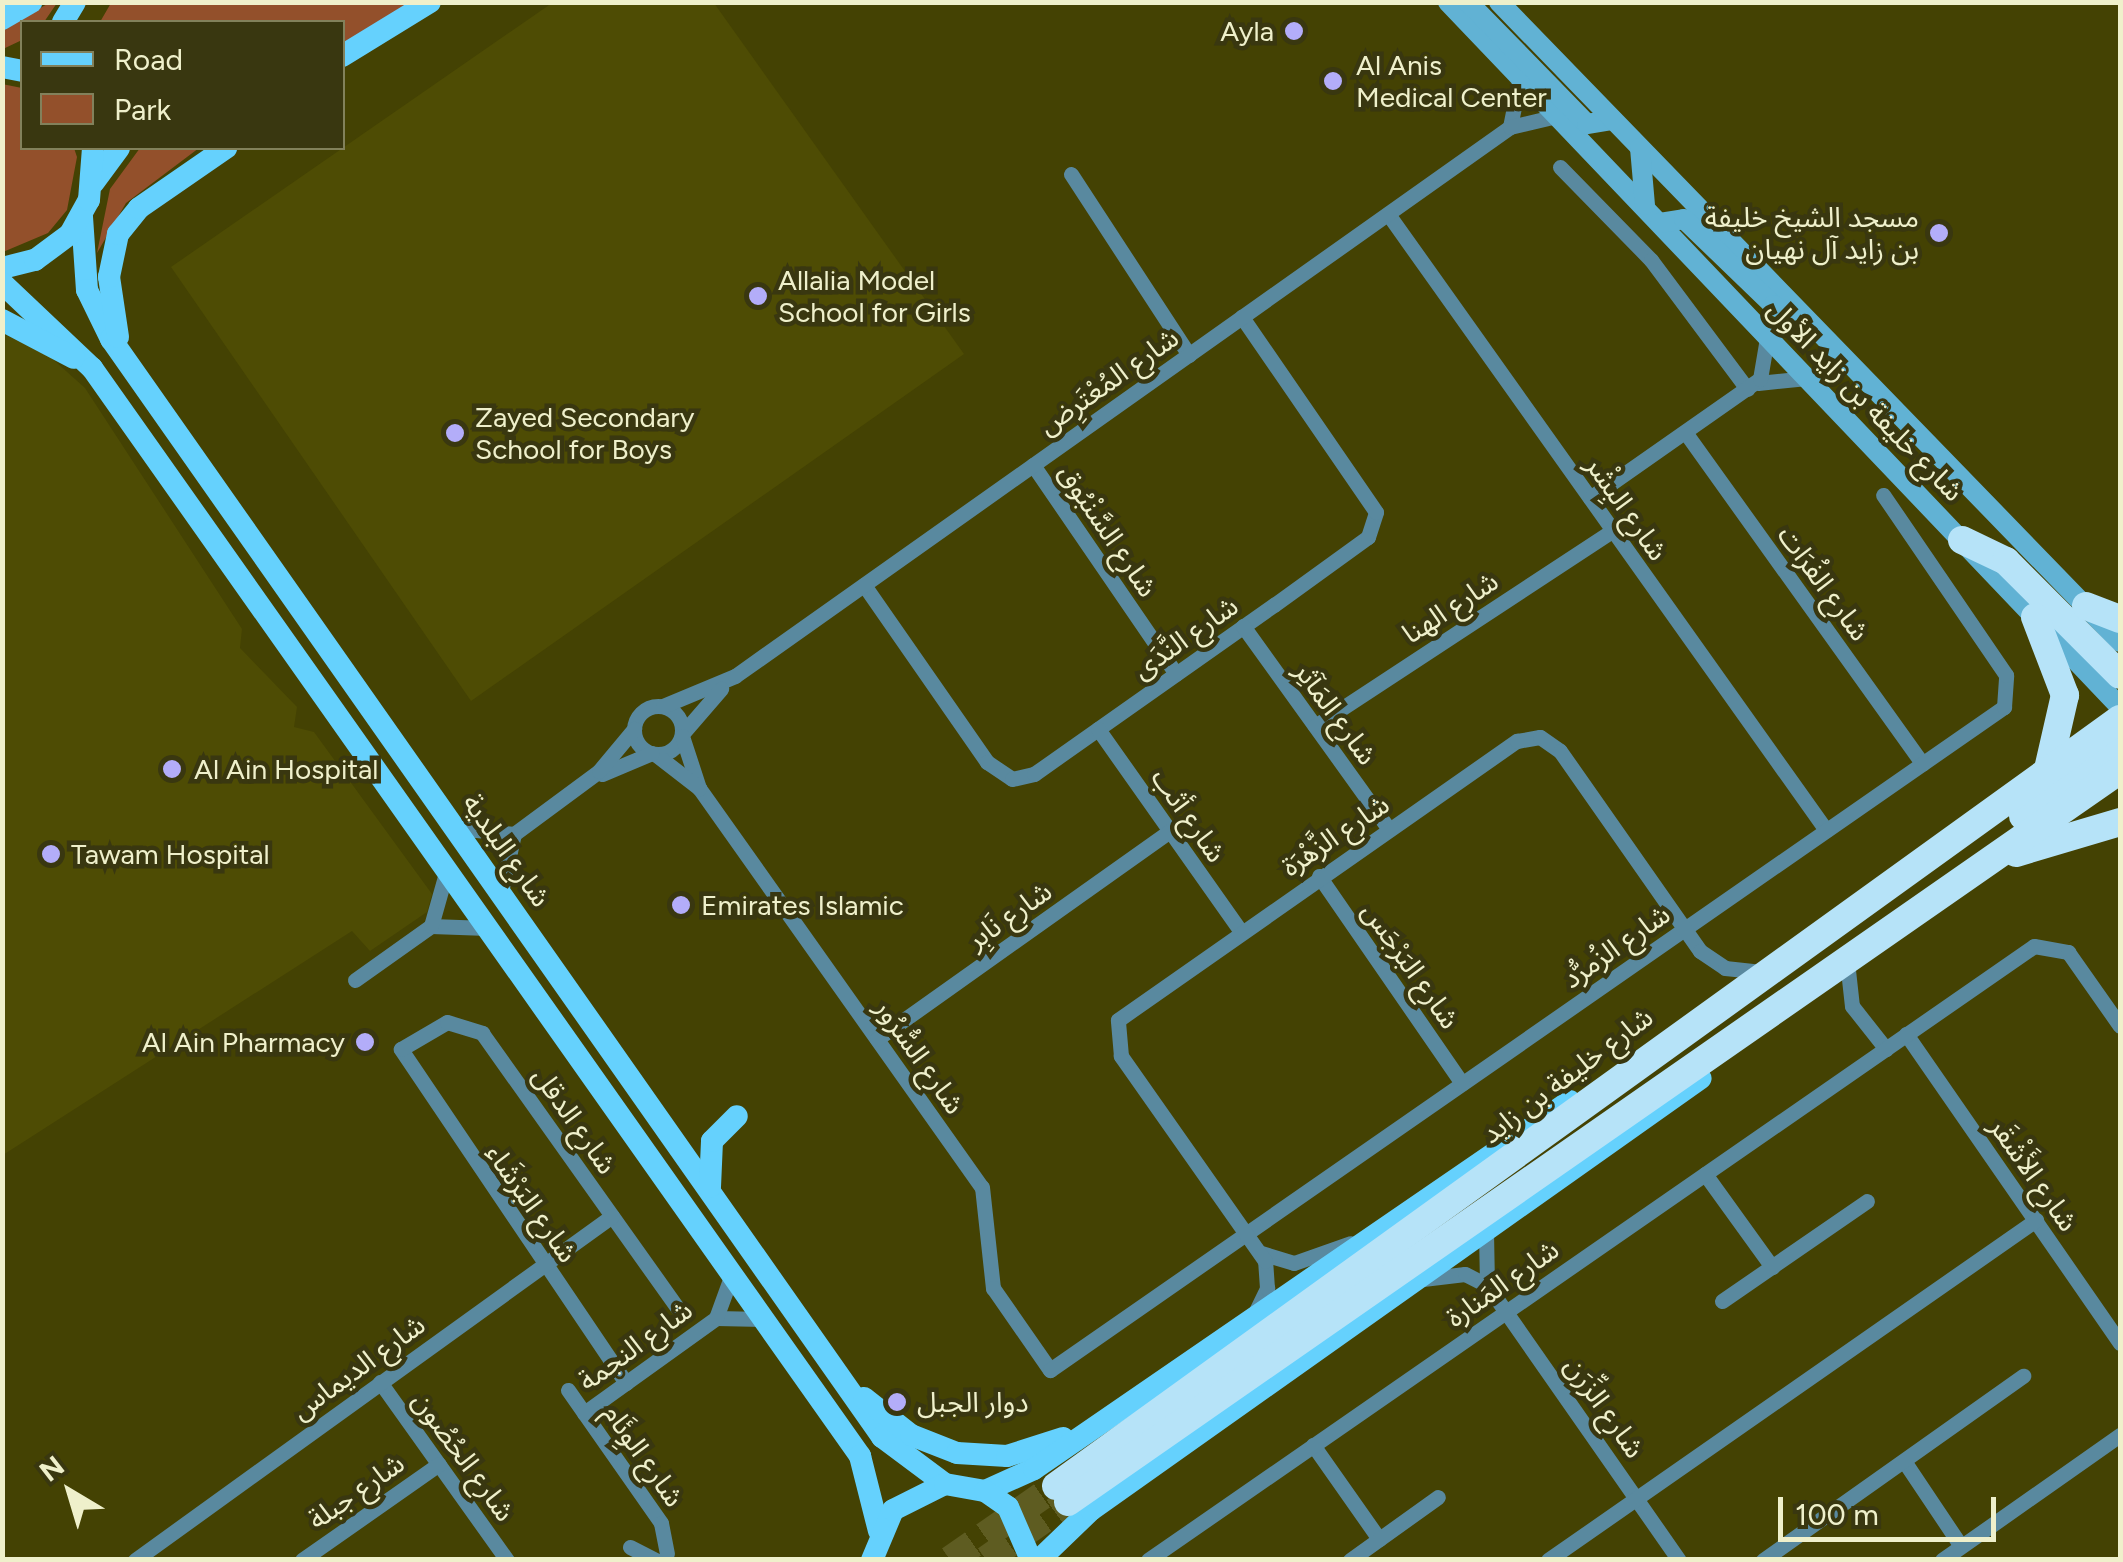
<!DOCTYPE html>
<meta charset="utf-8">
<style>
body{margin:0}
#map{position:relative;width:2123px;height:1562px;overflow:hidden;background:#444203;font-family:Figtree,"Noto Sans Arabic",sans-serif}
div>[style]{position:absolute}
.built>*{inset:0;background:#4e4c04}
.green>*{inset:0;background:#93502b}
.highway-tunnel>*{height:28px;margin-top:-14px;transform-origin:0;background:repeating-linear-gradient(90deg,#5e5c21 0 28px,transparent 0 42px)}
.street>*{height:15px;margin:-7.5px;padding:0 7.5px;transform-origin:7.5px;border-radius:7.5px;background:#59899f}
.street>.ring{margin:-7.5px;padding:0;box-sizing:content-box;background:none;border:15px solid #59899f;border-radius:50%}
.secondary>*{height:20px;margin:-10px;padding:0 10px;transform-origin:10px;border-radius:10px;background:#61b2d4}
.primary>*{height:22px;margin:-11px;padding:0 11px;transform-origin:11px;border-radius:11px;background:#65d1fd}
.highway>*{height:28px;margin:-14px;padding:0 14px;transform-origin:14px;border-radius:14px;background:#b6e3f8}
.dots>*{width:28px;height:28px;translate:-50% -50%;box-sizing:border-box;border:5px solid #393710;border-radius:50%}
span{translate:-50% -50%;white-space:nowrap;text-align:center;line-height:1.15;-webkit-text-stroke:9px #393710;paint-order:stroke}
.poi-label{font-size:28px;color:#eff0cb}
.right{translate:-100% -50%;text-align:right}
.left{translate:0 -50%;text-align:left}
.street-label{font-size:28px;color:#eff0cb}
.frame{position:absolute;inset:0;border:5px solid #eff0cb;pointer-events:none}
.legend{position:absolute;left:20px;top:20px;width:325px;height:130px;box-sizing:border-box;background:#393710;border:2px solid #82815b;margin:0;padding:12px 18px;list-style:none;font-size:30px;color:#eff0cb}
.legend li{display:flex;align-items:center;gap:20px;height:50px}
.legend b{width:50px;border:2px solid #82815b}
.north{position:absolute;left:20px;top:1442px;width:100px;height:100px;-webkit-text-stroke:8px #393710;paint-order:stroke;rotate:322deg;font-size:28px;font-weight:700;line-height:40px;text-align:center;color:#eff0cb}
.north::after{content:'';display:block;margin:auto;width:35px;height:45px;background:#eff0cb;clip-path:polygon(50% 0,100% 100%,50% 72%,0 100%)}
.scale{position:absolute;left:1778px;top:1497px;width:218px;height:45px;box-sizing:border-box;border:5px solid #eff0cb;border-top:0;padding-left:12px;font-size:30px;line-height:35px;white-space:nowrap;color:#eff0cb;-webkit-text-stroke:8px #393710;paint-order:stroke}
</style>
<div id="map">
<div class="built">
<div style="clip-path:polygon(552px 3px,714px 3px,964px 354px,471px 701px,171px 267px)"></div>
<div style="clip-path:polygon(3px 334px,47px 354px,85px 388px,242px 629px,240px 648px,297px 707px,294px 727px,314px 732px,432px 894px,427px 912px,370px 951px,352px 931px,3px 1155px)"></div>
</div>
<div class="green">
<div style="clip-path:polygon(49px 3px,57px 3px,44px 22px,22px 22px,22px 40px,3px 49px,2px 30px)"></div>
<div style="clip-path:polygon(111px 3px,422px 3px,343px 55px,342px 22px,100px 22px)"></div>
<div style="clip-path:polygon(2px 84px,22px 88px,22px 148px,74px 148px,77px 157px,67px 210px,48px 233px,3px 252px)"></div>
<div style="clip-path:polygon(140px 148px,199px 148px,126px 203px,97px 253px,110px 189px)"></div>
</div>
<div class="highway-tunnel">
<div style="left:950px;top:1560px;width:129px;rotate:-34.9deg"></div>
<div style="left:986px;top:1560px;width:100px;rotate:-35.3deg"></div>
</div>
<div class="street">
<div style="left:1510px;top:127px;width:51px;rotate:-78.7deg"></div>
<div style="left:1560px;top:167px;width:130px;rotate:45.6deg"></div>
<div style="left:1651px;top:260px;width:161px;rotate:53.3deg"></div>
<div style="left:1071px;top:174px;width:216px;rotate:56.9deg"></div>
<div style="left:1388px;top:214px;width:756px;rotate:54.59deg"></div>
<div style="left:1758px;top:383px;width:49px;rotate:-5.8deg"></div>
<div style="left:1685px;top:432px;width:408px;rotate:54.4deg"></div>
<div style="left:1033px;top:465px;width:253px;rotate:55.6deg"></div>
<div style="left:1590px;top:498px;width:208px;rotate:-35deg"></div>
<div style="left:1760px;top:379px;width:42px;rotate:-80.3deg"></div>
<div style="left:864px;top:585px;width:216px;rotate:55.2deg"></div>
<div style="left:987px;top:762px;width:30px;rotate:34deg"></div>
<div style="left:1012px;top:779px;width:23px;rotate:-13deg"></div>
<div style="left:1034px;top:774px;width:294px;rotate:-35.2deg"></div>
<div style="left:1274px;top:605px;width:116px;rotate:-35.9deg"></div>
<div style="left:1368px;top:537px;width:26px;rotate:-72deg"></div>
<div style="left:1376px;top:512px;width:237px;rotate:-124.5deg"></div>
<div style="left:1243px;top:626px;width:250px;rotate:54.3deg"></div>
<div class="ring" style="left:634px;top:706px;width:33px;height:33px"></div>
<div style="left:663px;top:706px;width:78px;rotate:-22.6deg"></div>
<div style="left:735px;top:676px;width:950px;rotate:-35.31deg"></div>
<div style="left:1510px;top:127px;width:48px;rotate:-13.2deg"></div>
<div style="left:1315px;top:726px;width:357px;rotate:-33.3deg"></div>
<div style="left:1098px;top:729px;width:246px;rotate:54.8deg"></div>
<div style="left:682px;top:734px;width:60px;rotate:-49.1deg"></div>
<div style="left:682px;top:736px;width:55px;rotate:71.9deg"></div>
<div style="left:699px;top:788px;width:489px;rotate:54.7deg"></div>
<div style="left:982px;top:1187px;width:102px;rotate:83.8deg"></div>
<div style="left:993px;top:1288px;width:100px;rotate:55.2deg"></div>
<div style="left:1050px;top:1370px;width:1162px;rotate:-34.8deg"></div>
<div style="left:2004px;top:707px;width:32px;rotate:-86deg"></div>
<div style="left:2006px;top:675px;width:218px;rotate:-124.3deg"></div>
<div style="left:655px;top:754px;width:56px;rotate:37.7deg"></div>
<div style="left:602px;top:774px;width:54px;rotate:-22.8deg"></div>
<div style="left:457px;top:828px;width:57px;rotate:6deg"></div>
<div style="left:514px;top:834px;width:106px;rotate:-36.5deg"></div>
<div style="left:599px;top:771px;width:55px;rotate:-50.2deg"></div>
<div style="left:1319px;top:876px;width:252px;rotate:55.4deg"></div>
<div style="left:501px;top:892px;width:59px;rotate:-77.4deg"></div>
<div style="left:431px;top:926px;width:56px;rotate:2deg"></div>
<div style="left:1847px;top:961px;width:45px;rotate:83.7deg"></div>
<div style="left:1852px;top:1006px;width:55px;rotate:51.7deg"></div>
<div style="left:355px;top:980px;width:93px;rotate:-35.4deg"></div>
<div style="left:431px;top:926px;width:55px;rotate:-74.2deg"></div>
<div style="left:1906px;top:1034px;width:376px;rotate:55.3deg"></div>
<div style="left:877px;top:1039px;width:359px;rotate:-35.4deg"></div>
<div style="left:1705px;top:1174px;width:115px;rotate:54.2deg"></div>
<div style="left:1486px;top:1232px;width:53px;rotate:88.9deg"></div>
<div style="left:1261px;top:1253px;width:34px;rotate:17deg"></div>
<div style="left:1294px;top:1263px;width:60px;rotate:-19.3deg"></div>
<div style="left:1423px;top:1279px;width:42px;rotate:-6.8deg"></div>
<div style="left:1465px;top:1274px;width:25px;rotate:27deg"></div>
<div style="left:1487px;top:1285px;width:335px;rotate:55.1deg"></div>
<div style="left:1722px;top:1301px;width:176px;rotate:-34.6deg"></div>
<div style="left:1255px;top:1313px;width:28px;rotate:-64deg"></div>
<div style="left:1267px;top:1288px;width:27px;rotate:-94deg"></div>
<div style="left:1265px;top:1261px;width:251px;rotate:-125.1deg"></div>
<div style="left:1121px;top:1056px;width:36px;rotate:-95deg"></div>
<div style="left:1118px;top:1020px;width:487px;rotate:-35deg"></div>
<div style="left:1517px;top:741px;width:23px;rotate:-10deg"></div>
<div style="left:1540px;top:737px;width:24px;rotate:35deg"></div>
<div style="left:1560px;top:751px;width:244px;rotate:55deg"></div>
<div style="left:1700px;top:951px;width:30px;rotate:34deg"></div>
<div style="left:1725px;top:968px;width:37px;rotate:6deg"></div>
<div style="left:716px;top:1318px;width:47px;rotate:1.2deg"></div>
<div style="left:380px;top:1382px;width:219px;rotate:54.5deg"></div>
<div style="left:626px;top:1383px;width:403px;rotate:-124deg"></div>
<div style="left:401px;top:1049px;width:53px;rotate:-30.4deg"></div>
<div style="left:447px;top:1022px;width:37px;rotate:17deg"></div>
<div style="left:482px;top:1033px;width:342px;rotate:54.6deg"></div>
<div style="left:568px;top:1390px;width:162px;rotate:55deg"></div>
<div style="left:661px;top:1523px;width:31px;rotate:79deg"></div>
<div style="left:584px;top:1413px;width:163px;rotate:-35.7deg"></div>
<div style="left:716px;top:1318px;width:47px;rotate:-70deg"></div>
<div style="left:1313px;top:1445px;width:115px;rotate:54.9deg"></div>
<div style="left:1904px;top:1461px;width:102px;rotate:56.2deg"></div>
<div style="left:630px;top:1547px;width:29px;rotate:27deg"></div>
<div style="left:135px;top:1560px;width:588px;rotate:-35.8deg"></div>
<div style="left:302px;top:1560px;width:167px;rotate:-35deg"></div>
<div style="left:1148px;top:1560px;width:1078px;rotate:-34.72deg"></div>
<div style="left:2034px;top:946px;width:35px;rotate:10deg"></div>
<div style="left:2068px;top:952px;width:90px;rotate:54.9deg"></div>
<div style="left:1350px;top:1560px;width:108px;rotate:-35.6deg"></div>
<div style="left:1548px;top:1560px;width:595px;rotate:-34.87deg"></div>
<div style="left:1763px;top:1560px;width:319px;rotate:-35.3deg"></div>
<div style="left:1942px;top:1560px;width:218px;rotate:-35.1deg"></div>
</div>
<div class="secondary">
<div style="left:1448px;top:2px;width:974px;rotate:46.37deg"></div>
<div style="left:1468px;top:2px;width:170px;rotate:45.7deg"></div>
<div style="left:1587px;top:124px;width:26px;rotate:-9deg"></div>
<div style="left:1499px;top:2px;width:892px;rotate:45.86deg"></div>
<div style="left:1640px;top:148px;width:57px;rotate:85deg"></div>
<div style="left:1660px;top:223px;width:24px;rotate:-9deg"></div>
<div style="left:1684px;top:219px;width:124px;rotate:44deg"></div>
<div style="left:1773px;top:305px;width:28px;rotate:26deg"></div>
</div>
<div class="primary">
<div style="left:2px;top:19px;width:34px;rotate:-30deg"></div>
<div style="left:63px;top:22px;width:23px;rotate:-59deg"></div>
<div style="left:342px;top:56px;width:103px;rotate:-31.5deg"></div>
<div style="left:2px;top:67px;width:20px;rotate:11deg"></div>
<div style="left:94px;top:182px;width:42px;rotate:-53.7deg"></div>
<div style="left:82px;top:217px;width:73px;rotate:86.1deg"></div>
<div style="left:87px;top:290px;width:55px;rotate:63.9deg"></div>
<div style="left:111px;top:339px;width:1342px;rotate:54.92deg"></div>
<div style="left:882px;top:1437px;width:79px;rotate:36.7deg"></div>
<div style="left:2px;top:268px;width:34px;rotate:-14deg"></div>
<div style="left:35px;top:260px;width:44px;rotate:-36.6deg"></div>
<div style="left:70px;top:234px;width:39px;rotate:-61deg"></div>
<div style="left:89px;top:200px;width:52px;rotate:-85.6deg"></div>
<div style="left:2px;top:283px;width:124px;rotate:43.4deg"></div>
<div style="left:92px;top:368px;width:1332px;rotate:54.78deg"></div>
<div style="left:860px;top:1456px;width:77px;rotate:75.8deg"></div>
<div style="left:2px;top:320px;width:81px;rotate:27.8deg"></div>
<div style="left:118px;top:337px;width:61px;rotate:-98.5deg"></div>
<div style="left:109px;top:277px;width:44px;rotate:-78.2deg"></div>
<div style="left:118px;top:234px;width:33px;rotate:-51deg"></div>
<div style="left:139px;top:208px;width:106px;rotate:-34.6deg"></div>
<div style="left:710px;top:1187px;width:46px;rotate:-87.5deg"></div>
<div style="left:712px;top:1141px;width:35px;rotate:-45deg"></div>
<div style="left:864px;top:1398px;width:60px;rotate:38.2deg"></div>
<div style="left:911px;top:1435px;width:49px;rotate:21.4deg"></div>
<div style="left:957px;top:1453px;width:50px;rotate:3.4deg"></div>
<div style="left:1007px;top:1456px;width:59px;rotate:-17.8deg"></div>
<div style="left:985px;top:1491px;width:54px;rotate:-24.2deg"></div>
<div style="left:1034px;top:1469px;width:650px;rotate:-34.47deg"></div>
<div style="left:872px;top:1560px;width:54px;rotate:-67.2deg"></div>
<div style="left:893px;top:1510px;width:58px;rotate:-26.6deg"></div>
<div style="left:945px;top:1484px;width:41px;rotate:9.9deg"></div>
<div style="left:985px;top:1491px;width:28px;rotate:35deg"></div>
<div style="left:1008px;top:1507px;width:58px;rotate:66.5deg"></div>
<div style="left:1039px;top:1560px;width:72px;rotate:-43.9deg"></div>
<div style="left:1091px;top:1510px;width:747px;rotate:-35.31deg"></div>
</div>
<div class="highway">
<div style="left:1962px;top:540px;width:49px;rotate:25.5deg"></div>
<div style="left:2006px;top:561px;width:161px;rotate:45deg"></div>
<div style="left:2086px;top:606px;width:36px;rotate:21deg"></div>
<div style="left:2035px;top:617px;width:84px;rotate:69deg"></div>
<div style="left:2065px;top:695px;width:76px;rotate:102.9deg"></div>
<div style="left:2023px;top:816px;width:121px;rotate:-37deg"></div>
<div style="left:2016px;top:853px;width:109px;rotate:-16.6deg"></div>
<div style="left:1056px;top:1486px;width:1312px;rotate:-35.79deg"></div>
<div style="left:1068px;top:1502px;width:1282px;rotate:-34.83deg"></div>
</div>
<div class="dots">
<div style="left:1294px;top:31px;background:#b3adf9"></div>
<div style="left:1333px;top:81px;background:#b3adf9"></div>
<div style="left:1939px;top:233px;background:#b3adf9"></div>
<div style="left:758px;top:296px;background:#b3adf9"></div>
<div style="left:455px;top:433px;background:#b3adf9"></div>
<div style="left:172px;top:769px;background:#b3adf9"></div>
<div style="left:51px;top:854px;background:#b3adf9"></div>
<div style="left:681px;top:905px;background:#b3adf9"></div>
<div style="left:365px;top:1042px;background:#b3adf9"></div>
<div style="left:897px;top:1402px;background:#b3adf9"></div>
</div>
<div class="poi-label">
<span class="right" style="left:1274px;top:31px">Ayla</span>
<span class="left" style="left:1356px;top:81px">Al Anis<br>Medical Center</span>
<span class="right" style="left:1919px;top:233px">مسجد الشيخ خليفة<br>بن زايد آل نهيان</span>
<span class="left" style="left:778px;top:296px">Allalia Model<br>School for Girls</span>
<span class="left" style="left:475px;top:433px">Zayed Secondary<br>School for Boys</span>
<span class="left" style="left:194px;top:769px">Al Ain Hospital</span>
<span class="left" style="left:71px;top:854px">Tawam Hospital</span>
<span class="left" style="left:701px;top:905px">Emirates Islamic</span>
<span class="right" style="left:345px;top:1042px">Al Ain Pharmacy</span>
<span class="left" style="left:917px;top:1402px">دوار الجبل</span>
</div>
<div class="street-label">
<span style="left:1108px;top:381px;rotate:-35deg">شارع المُعْتَرِض</span>
<span style="left:1866px;top:400px;rotate:46deg">شارع خليفة بن زايد الأول</span>
<span style="left:1627px;top:508px;rotate:55deg">شارع البِشْر</span>
<span style="left:1108px;top:530px;rotate:56deg">شارع السَّنْبُوق</span>
<span style="left:1824px;top:583px;rotate:54deg">شارع الفُرَات</span>
<span style="left:1450px;top:607px;rotate:-33deg">شارع الهنا</span>
<span style="left:1185px;top:637px;rotate:-35deg">شارع النَّدَى</span>
<span style="left:1336px;top:713px;rotate:54deg">شارع المَآثِر</span>
<span style="left:1189px;top:815px;rotate:55deg">شارع أثب</span>
<span style="left:1335px;top:835px;rotate:-34deg">شارع الزَّهْرَة</span>
<span style="left:507px;top:850px;rotate:55deg">شارع البلدية</span>
<span style="left:1009px;top:915px;rotate:-35deg">شارع نَابِر</span>
<span style="left:1616px;top:946px;rotate:-35deg">شارع الزُمرُّد</span>
<span style="left:1411px;top:965px;rotate:55deg">شارع البَرْجَس</span>
<span style="left:920px;top:1056px;rotate:55deg">شارع السُّرُور</span>
<span style="left:1567px;top:1075px;rotate:-37deg">شارع خليفة بن زايد</span>
<span style="left:575px;top:1120px;rotate:55deg">شارع الدقل</span>
<span style="left:2034px;top:1174px;rotate:55deg">شارع الأَشْقَر</span>
<span style="left:532px;top:1203px;rotate:55deg">شارع البَرْشَاء</span>
<span style="left:1502px;top:1283px;rotate:-35deg">شارع المَنارة</span>
<span style="left:635px;top:1345px;rotate:-36deg">شارع النجمة</span>
<span style="left:358px;top:1367px;rotate:-36deg">شارع الديماس</span>
<span style="left:1605px;top:1407px;rotate:55deg">شارع الزِّرَن</span>
<span style="left:644px;top:1455px;rotate:55deg">شارع الوِئَام</span>
<span style="left:464px;top:1456px;rotate:54deg">شارع الحُصُون</span>
<span style="left:356px;top:1491px;rotate:-35deg">شارع جبلة</span>
</div>
<div class="frame"></div>
<ul class="legend">
<li><b style="height:12px;background:#65d1fd"></b>Road</li>
<li><b style="height:28px;background:#93502b"></b>Park</li>
</ul>
<div class="north">N</div>
<div class="scale">100 m</div>
</div>
